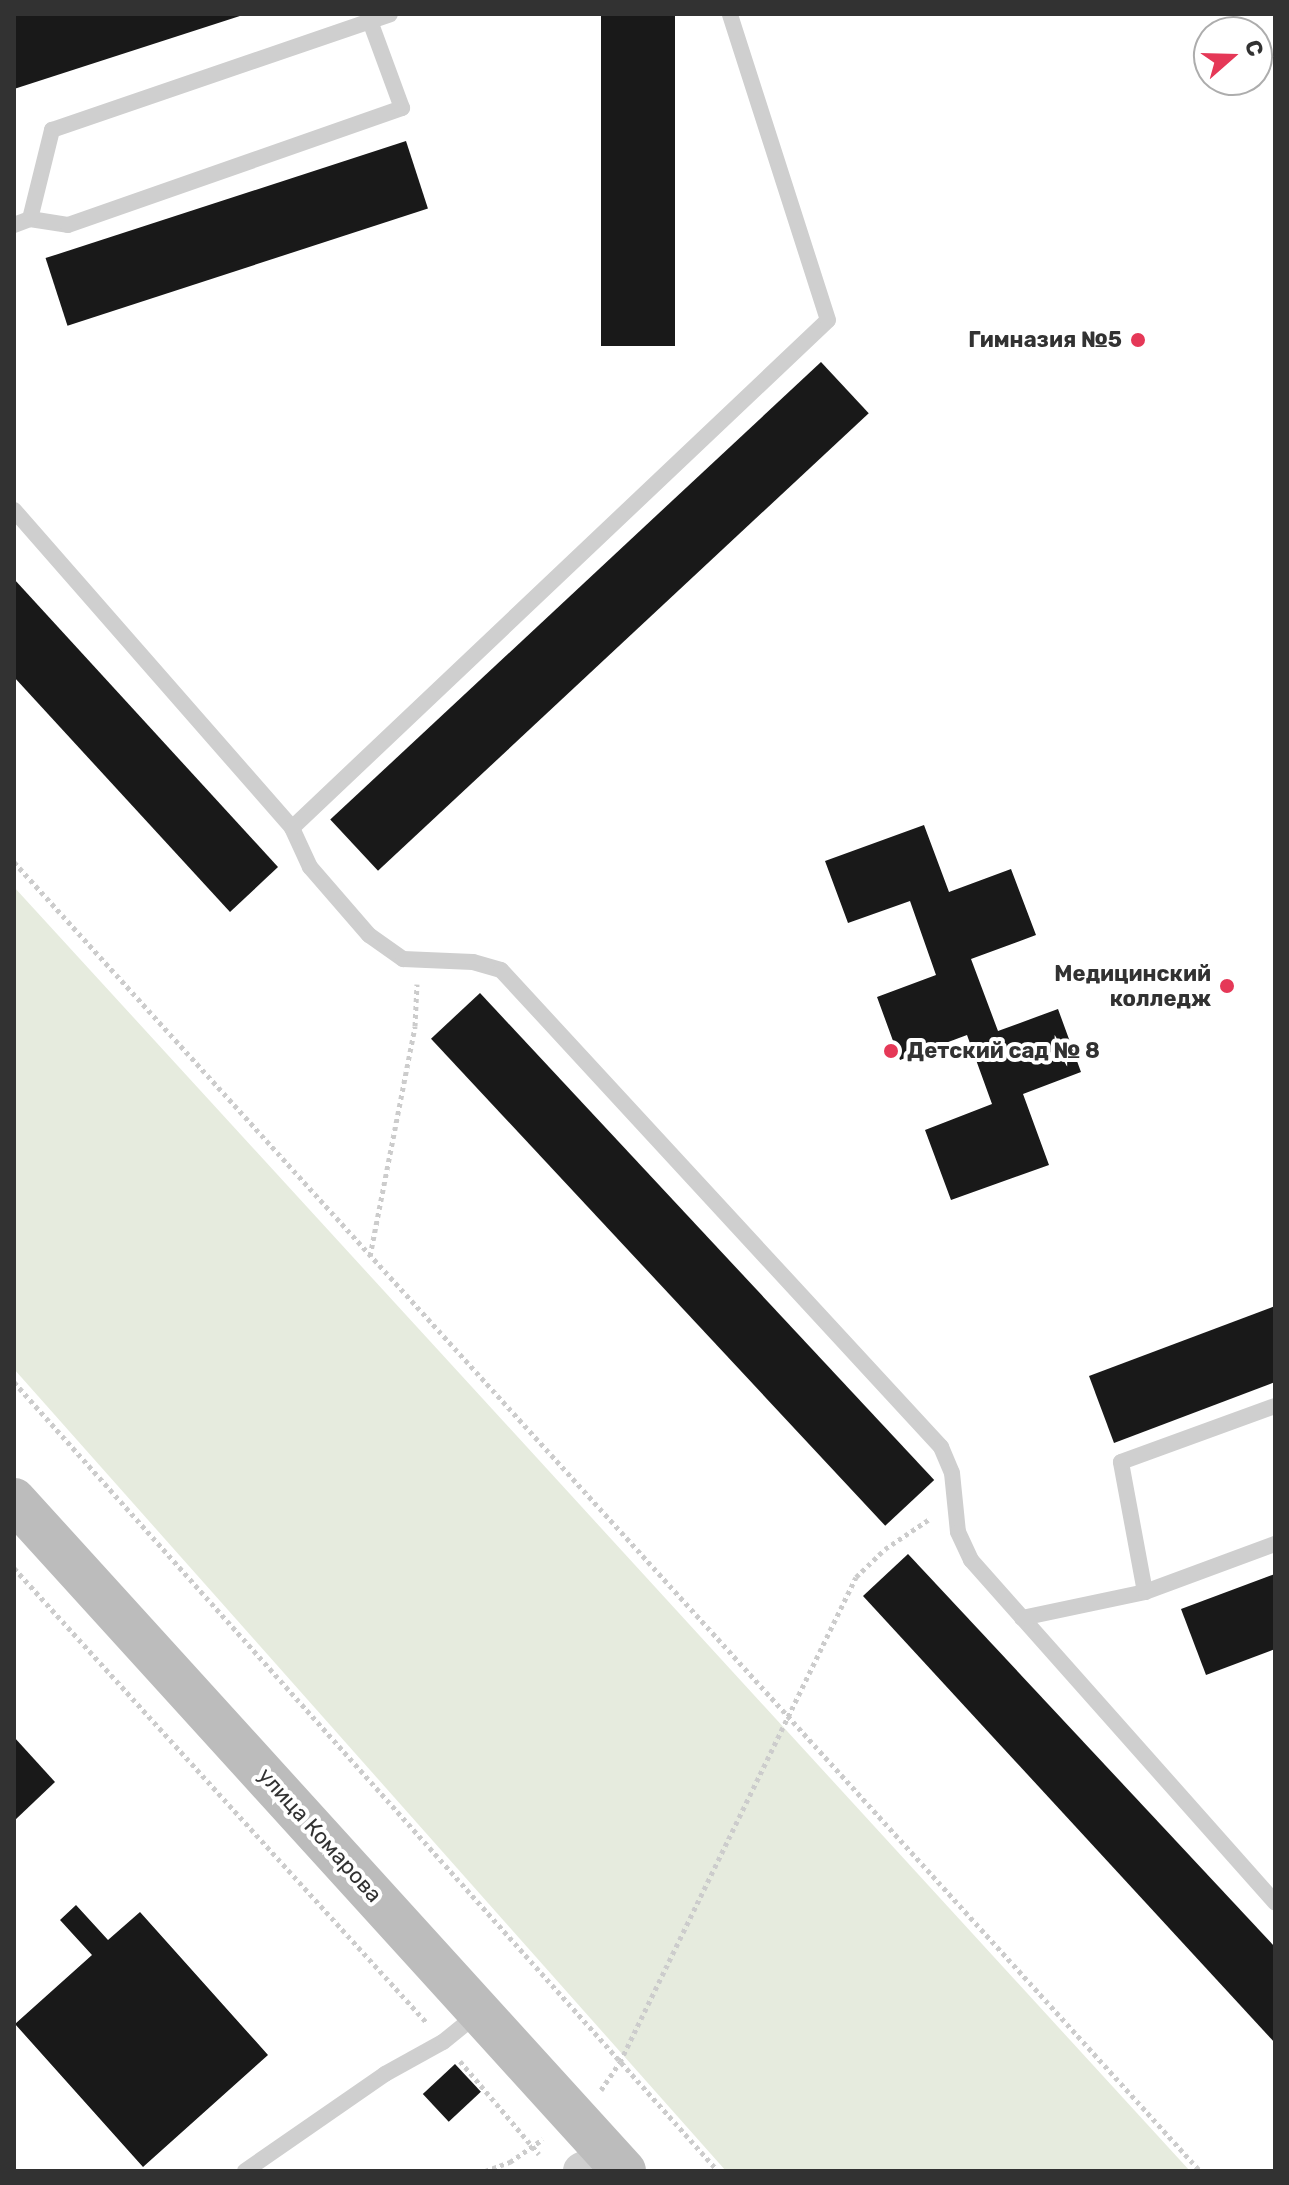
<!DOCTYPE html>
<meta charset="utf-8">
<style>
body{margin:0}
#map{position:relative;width:1289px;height:2185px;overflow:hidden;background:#fff;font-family:Rubik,sans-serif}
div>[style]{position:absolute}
.green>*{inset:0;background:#e6ebde}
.building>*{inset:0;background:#191919;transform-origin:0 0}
.path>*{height:5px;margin-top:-2.5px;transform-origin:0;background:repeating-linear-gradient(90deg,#ccc 0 4px,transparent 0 8px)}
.service>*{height:16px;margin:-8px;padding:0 8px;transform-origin:8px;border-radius:8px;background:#cfcfcf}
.tertiary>*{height:38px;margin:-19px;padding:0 19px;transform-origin:19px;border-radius:19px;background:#cfcfcf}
.secondary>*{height:44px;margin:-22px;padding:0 22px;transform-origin:22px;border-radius:22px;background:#bcbcbc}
.dots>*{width:22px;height:22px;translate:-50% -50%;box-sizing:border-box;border:4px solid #fff;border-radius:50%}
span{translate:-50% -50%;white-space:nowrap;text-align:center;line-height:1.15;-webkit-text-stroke:8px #fff;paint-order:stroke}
.poi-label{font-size:22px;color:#323232;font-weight:700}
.right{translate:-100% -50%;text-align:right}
.left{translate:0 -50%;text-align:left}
.street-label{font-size:22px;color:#323232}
.frame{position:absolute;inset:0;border:16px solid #323232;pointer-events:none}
.north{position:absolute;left:1193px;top:16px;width:80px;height:80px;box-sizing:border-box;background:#fff;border:2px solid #adadad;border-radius:50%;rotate:70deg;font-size:22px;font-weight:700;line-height:32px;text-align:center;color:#323232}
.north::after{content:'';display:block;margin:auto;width:28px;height:36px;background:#e53857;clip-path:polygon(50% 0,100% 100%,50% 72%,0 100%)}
</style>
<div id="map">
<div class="green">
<div style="clip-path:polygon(14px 887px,1190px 2171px,726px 2171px,14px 1369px)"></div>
</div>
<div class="building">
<div style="clip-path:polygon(14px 14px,243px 14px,243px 15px,14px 89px)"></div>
<div style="left:601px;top:14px;width:74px;height:332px"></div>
<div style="left:406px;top:141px;width:71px;height:379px;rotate:72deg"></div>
<div style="left:821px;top:362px;width:70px;height:671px;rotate:47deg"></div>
<div style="clip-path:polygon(14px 579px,278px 867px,230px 912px,14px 677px)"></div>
<div style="clip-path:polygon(924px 825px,949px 892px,1011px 869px,1036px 935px,971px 959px,998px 1031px,1058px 1009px,1081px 1072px,1023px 1094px,1049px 1165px,951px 1200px,925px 1130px,992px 1104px,967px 1035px,900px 1060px,877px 997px,936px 975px,910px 901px,848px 923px,825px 861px)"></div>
<div style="left:480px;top:993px;width:666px;height:67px;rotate:47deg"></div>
<div style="clip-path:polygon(1275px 1306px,1275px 1382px,1114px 1443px,1089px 1376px)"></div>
<div style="clip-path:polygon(908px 1554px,1275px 1947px,1275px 2043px,863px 1596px)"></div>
<div style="clip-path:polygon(1275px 1574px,1275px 1649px,1206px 1675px,1181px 1609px)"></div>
<div style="clip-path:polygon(14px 1737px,55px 1782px,14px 1821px)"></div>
<div style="clip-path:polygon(76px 1905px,108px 1940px,140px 1912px,268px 2055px,143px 2167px,15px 2024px,92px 1955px,60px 1920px)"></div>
<div style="left:455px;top:2064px;width:38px;height:44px;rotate:47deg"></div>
</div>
<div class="path">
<div style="left:14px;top:862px;width:1766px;rotate:47.82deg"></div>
<div style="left:370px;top:1256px;width:234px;rotate:-78.9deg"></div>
<div style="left:415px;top:1026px;width:42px;rotate:-87.3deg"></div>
<div style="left:14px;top:1382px;width:1057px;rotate:48.26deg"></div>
<div style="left:14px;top:1568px;width:614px;rotate:47.77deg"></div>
<div style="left:460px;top:2061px;width:122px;rotate:49.7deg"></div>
<div style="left:601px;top:2090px;width:34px;rotate:-56deg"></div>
<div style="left:620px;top:2062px;width:539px;rotate:-64.05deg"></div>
<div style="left:856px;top:1577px;width:40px;rotate:-44deg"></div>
<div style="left:885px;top:1549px;width:55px;rotate:-34deg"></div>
<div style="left:485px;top:2171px;width:27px;rotate:-20deg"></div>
<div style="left:510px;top:2162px;width:40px;rotate:-34.9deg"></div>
</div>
<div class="service">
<div style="left:30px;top:219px;width:38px;rotate:9deg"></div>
<div style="left:68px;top:225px;width:354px;rotate:-19.3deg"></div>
<div style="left:402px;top:108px;width:93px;rotate:-110.2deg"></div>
<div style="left:14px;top:225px;width:17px;rotate:-21deg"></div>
<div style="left:30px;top:219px;width:92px;rotate:-76.1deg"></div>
<div style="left:52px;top:130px;width:357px;rotate:-18.9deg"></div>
<div style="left:14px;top:510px;width:422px;rotate:48.8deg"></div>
<div style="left:292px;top:828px;width:43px;rotate:65.2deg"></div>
<div style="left:310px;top:867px;width:90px;rotate:49.1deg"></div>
<div style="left:369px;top:935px;width:42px;rotate:35.2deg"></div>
<div style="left:403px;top:959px;width:70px;rotate:2.5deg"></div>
<div style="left:473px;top:962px;width:29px;rotate:16deg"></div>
<div style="left:501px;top:970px;width:649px;rotate:47.31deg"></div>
<div style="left:941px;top:1447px;width:28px;rotate:67deg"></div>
<div style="left:952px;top:1473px;width:59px;rotate:84.2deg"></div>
<div style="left:958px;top:1532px;width:31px;rotate:65deg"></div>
<div style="left:971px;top:1560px;width:458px;rotate:48.4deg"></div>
<div style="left:292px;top:828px;width:738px;rotate:-43.46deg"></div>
<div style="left:828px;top:320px;width:321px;rotate:-107.8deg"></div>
<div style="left:1145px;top:1592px;width:132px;rotate:-100.5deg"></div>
<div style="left:1121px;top:1462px;width:164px;rotate:-20deg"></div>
<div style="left:1022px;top:1618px;width:126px;rotate:-11.9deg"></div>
<div style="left:1145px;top:1592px;width:139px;rotate:-20.3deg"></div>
<div style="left:245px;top:2171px;width:170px;rotate:-34.7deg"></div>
<div style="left:385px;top:2074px;width:66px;rotate:-28.9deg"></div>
<div style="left:443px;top:2042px;width:48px;rotate:-39deg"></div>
</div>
<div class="tertiary">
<div style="left:582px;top:2171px;width:32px;rotate:-26deg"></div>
</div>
<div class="secondary">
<div style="left:14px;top:1500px;width:907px;rotate:47.73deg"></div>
</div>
<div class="dots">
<div style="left:1138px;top:340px;background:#e53857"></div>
<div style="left:1227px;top:986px;background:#e53857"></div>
<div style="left:891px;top:1051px;background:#e53857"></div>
</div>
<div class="poi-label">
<span class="right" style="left:1122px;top:340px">Гимназия №5</span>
<span class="right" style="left:1211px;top:986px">Медицинский<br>колледж</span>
<span class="left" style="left:907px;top:1051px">Детский сад № 8</span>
</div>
<div class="street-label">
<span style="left:320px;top:1835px;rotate:48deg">улица Комарова</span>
</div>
<div class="frame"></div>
<div class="north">С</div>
</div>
